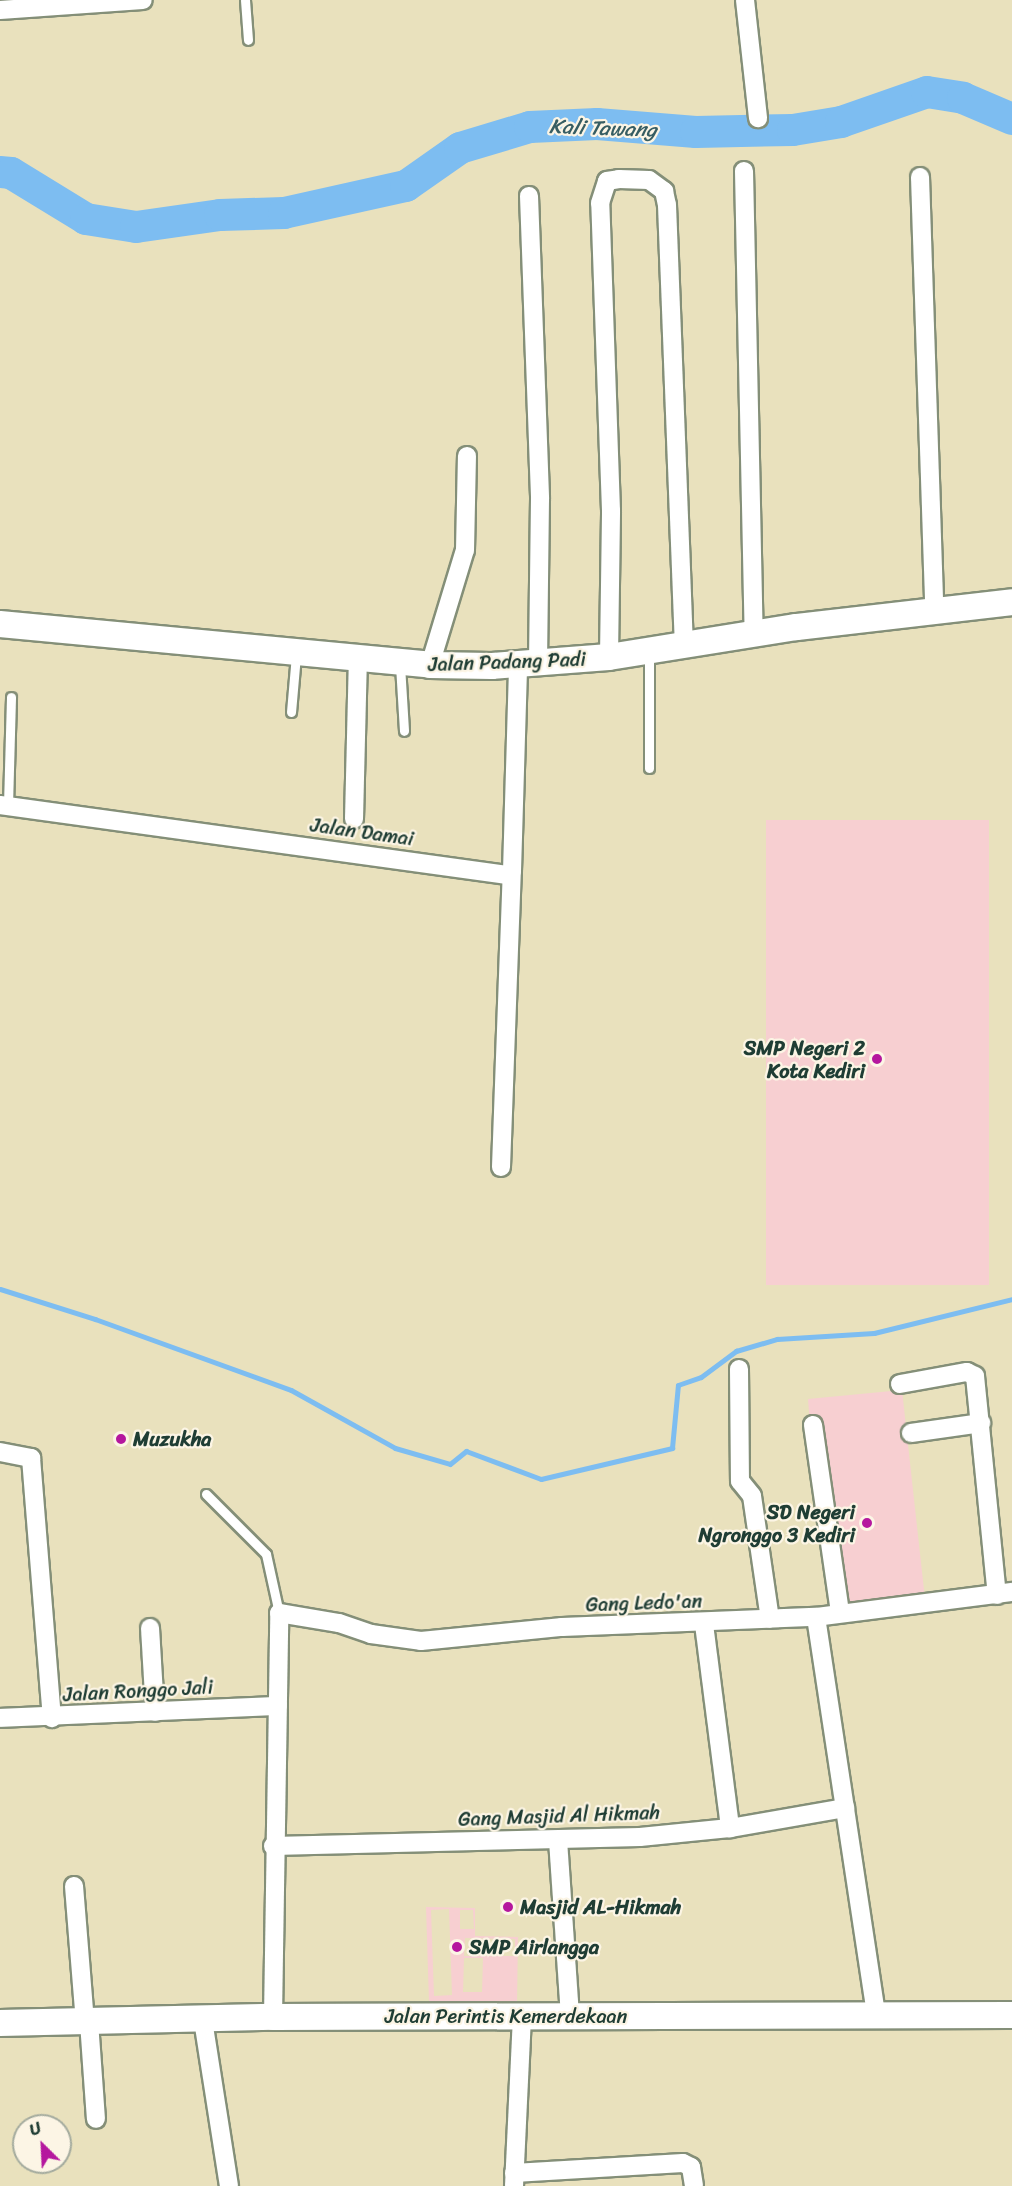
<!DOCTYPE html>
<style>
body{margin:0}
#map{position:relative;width:1012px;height:2186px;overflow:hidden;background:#e9e1bd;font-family:Sriracha,sans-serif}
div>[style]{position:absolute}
.built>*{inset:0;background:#f7cfd1;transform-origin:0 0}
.stream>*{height:5px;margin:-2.5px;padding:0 2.5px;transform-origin:2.5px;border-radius:2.5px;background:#7dbdf1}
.river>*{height:32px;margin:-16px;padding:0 16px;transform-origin:16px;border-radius:16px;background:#7dbdf1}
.roads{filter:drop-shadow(2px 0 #848f78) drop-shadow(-2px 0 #848f78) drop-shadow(0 2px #848f78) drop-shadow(0 -2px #848f78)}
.lane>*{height:9px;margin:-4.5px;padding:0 4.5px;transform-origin:4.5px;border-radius:4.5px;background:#fff}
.street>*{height:18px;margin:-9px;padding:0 9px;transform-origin:9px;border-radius:9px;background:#fff}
.secondary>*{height:26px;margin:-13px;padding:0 13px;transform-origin:13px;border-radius:13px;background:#fff}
.dots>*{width:16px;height:16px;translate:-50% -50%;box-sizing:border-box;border:3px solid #fcf5e5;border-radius:50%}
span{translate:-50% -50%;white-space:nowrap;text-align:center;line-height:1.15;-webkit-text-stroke:4.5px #fcf5e5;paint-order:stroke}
.street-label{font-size:20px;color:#1f3d34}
.poi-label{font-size:20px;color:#1f3d34;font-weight:700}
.right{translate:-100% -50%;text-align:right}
.left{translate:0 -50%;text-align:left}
.water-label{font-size:21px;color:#365d63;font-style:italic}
.north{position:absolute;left:12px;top:2114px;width:60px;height:60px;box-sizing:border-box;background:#fcf5e5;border:2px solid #a4ab9e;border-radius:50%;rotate:336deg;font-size:16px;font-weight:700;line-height:24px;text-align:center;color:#1f3d34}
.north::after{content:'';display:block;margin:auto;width:21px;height:27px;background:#b5179e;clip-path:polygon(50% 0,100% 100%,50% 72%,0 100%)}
</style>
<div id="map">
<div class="built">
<div style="left:989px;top:820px;width:465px;height:223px;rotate:90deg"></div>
<div style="clip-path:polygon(902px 1390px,925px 1599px,838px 1609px,832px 1556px,820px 1547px,808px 1399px)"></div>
<div style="clip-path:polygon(evenodd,426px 1907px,475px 1908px,475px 1936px,518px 1937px,517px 2003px,429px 2002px,426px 1907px,449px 1909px,452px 1995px,434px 1996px,431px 1910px,449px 1909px,426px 1907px,473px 1910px,474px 1929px,460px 1929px,460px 1910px,473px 1910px,426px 1907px,465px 1938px,515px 1939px,515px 1956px,464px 1956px,465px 1938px,426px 1907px,464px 1958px,483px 1958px,482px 1992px,463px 1992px,464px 1958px)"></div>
</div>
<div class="stream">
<div style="left:0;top:1289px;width:100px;rotate:17.5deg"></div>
<div style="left:95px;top:1319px;width:208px;rotate:19.9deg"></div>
<div style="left:291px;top:1390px;width:119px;rotate:29.1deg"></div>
<div style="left:395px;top:1448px;width:57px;rotate:16.2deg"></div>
<div style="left:450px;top:1464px;width:21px;rotate:-39deg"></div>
<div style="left:466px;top:1451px;width:80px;rotate:20.5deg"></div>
<div style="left:541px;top:1479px;width:135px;rotate:-13.3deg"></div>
<div style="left:672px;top:1448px;width:63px;rotate:-84.6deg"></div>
<div style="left:678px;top:1385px;width:24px;rotate:-19deg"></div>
<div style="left:701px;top:1377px;width:44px;rotate:-36.6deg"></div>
<div style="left:736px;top:1351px;width:43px;rotate:-16.3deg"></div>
<div style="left:777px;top:1339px;width:97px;rotate:-3.5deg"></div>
<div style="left:874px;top:1333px;width:142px;rotate:-13.8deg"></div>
</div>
<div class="river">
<div style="left:0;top:172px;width:11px;rotate:5deg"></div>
<div style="left:11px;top:173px;width:88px;rotate:31.5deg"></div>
<div style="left:86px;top:219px;width:51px;rotate:9.1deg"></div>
<div style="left:136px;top:227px;width:85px;rotate:-8.1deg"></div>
<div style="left:220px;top:215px;width:64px;rotate:-1.8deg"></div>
<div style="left:284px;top:213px;width:125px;rotate:-12.5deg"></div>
<div style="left:406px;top:186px;width:66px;rotate:-35.1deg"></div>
<div style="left:460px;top:148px;width:73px;rotate:-16.7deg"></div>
<div style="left:530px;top:127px;width:67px;rotate:-2.6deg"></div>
<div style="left:597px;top:124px;width:99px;rotate:4.6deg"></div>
<div style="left:696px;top:132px;width:97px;rotate:-1.2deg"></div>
<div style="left:793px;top:130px;width:49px;rotate:-9.5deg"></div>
<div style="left:841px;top:122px;width:91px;rotate:-19.2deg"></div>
<div style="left:927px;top:92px;width:36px;rotate:9deg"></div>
<div style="left:963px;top:98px;width:53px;rotate:23.2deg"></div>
</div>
<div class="roads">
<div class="lane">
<div style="left:245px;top:0;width:40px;rotate:85.7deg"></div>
<div style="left:649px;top:653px;width:115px;rotate:90deg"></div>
<div style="left:400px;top:665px;width:66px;rotate:86.5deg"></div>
<div style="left:291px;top:712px;width:57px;rotate:-85deg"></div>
<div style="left:8px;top:805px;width:108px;rotate:-88.4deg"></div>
<div style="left:206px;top:1494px;width:85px;rotate:45deg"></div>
<div style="left:266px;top:1554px;width:60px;rotate:77.6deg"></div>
</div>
<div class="street">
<div style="left:745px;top:0;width:119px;rotate:83.7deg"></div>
<div style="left:0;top:10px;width:143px;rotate:-4deg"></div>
<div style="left:744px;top:171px;width:463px;rotate:88.8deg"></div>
<div style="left:920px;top:177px;width:433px;rotate:88.1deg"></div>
<div style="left:529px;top:196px;width:303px;rotate:87.9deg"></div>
<div style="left:540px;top:499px;width:165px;rotate:90.7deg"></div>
<div style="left:609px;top:657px;width:146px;rotate:-89.2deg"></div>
<div style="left:611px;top:511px;width:308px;rotate:-92deg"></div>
<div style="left:600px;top:203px;width:23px;rotate:-72deg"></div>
<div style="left:607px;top:181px;width:12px;rotate:-9deg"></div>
<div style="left:619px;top:179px;width:30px;rotate:2deg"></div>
<div style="left:649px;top:180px;width:19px;rotate:36deg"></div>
<div style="left:664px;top:191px;width:14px;rotate:78deg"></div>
<div style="left:667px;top:205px;width:442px;rotate:87.8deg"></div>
<div style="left:430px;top:665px;width:120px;rotate:-73.1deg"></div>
<div style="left:465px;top:550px;width:94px;rotate:-88.8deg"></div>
<div style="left:0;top:805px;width:512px;rotate:7.86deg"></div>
<div style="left:507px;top:875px;width:6px;rotate:-39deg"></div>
<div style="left:512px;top:871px;width:206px;rotate:-88.3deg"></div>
<div style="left:354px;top:819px;width:161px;rotate:-88.6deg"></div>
<div style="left:501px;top:1167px;width:296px;rotate:-87.9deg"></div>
<div style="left:739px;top:1369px;width:112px;rotate:89.5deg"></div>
<div style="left:740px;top:1481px;width:19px;rotate:51deg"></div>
<div style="left:752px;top:1496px;width:124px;rotate:81.7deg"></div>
<div style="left:900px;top:1384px;width:68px;rotate:-10.2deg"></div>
<div style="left:967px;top:1372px;width:9px;rotate:27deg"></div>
<div style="left:975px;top:1376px;width:220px;rotate:84.3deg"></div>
<div style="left:813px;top:1425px;width:190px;rotate:81.8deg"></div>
<div style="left:911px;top:1433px;width:71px;rotate:-8.1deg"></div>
<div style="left:0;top:1452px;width:32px;rotate:11deg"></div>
<div style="left:31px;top:1458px;width:261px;rotate:85.4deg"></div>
<div style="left:816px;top:1617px;width:403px;rotate:81.4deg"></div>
<div style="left:704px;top:1624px;width:206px;rotate:82.7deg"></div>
<div style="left:150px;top:1628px;width:84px;rotate:86.6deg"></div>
<div style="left:0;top:1718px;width:278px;rotate:-2.5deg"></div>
<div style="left:558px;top:1840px;width:175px;rotate:86.1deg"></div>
<div style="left:273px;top:1846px;width:367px;rotate:-1.4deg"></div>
<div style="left:640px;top:1837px;width:90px;rotate:-5.7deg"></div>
<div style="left:730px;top:1828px;width:117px;rotate:-9.9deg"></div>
<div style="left:74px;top:1886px;width:136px;rotate:85.4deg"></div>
<div style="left:273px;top:2017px;width:404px;rotate:-89.1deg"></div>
<div style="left:279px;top:1613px;width:61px;rotate:9.5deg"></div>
<div style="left:339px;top:1623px;width:34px;rotate:19deg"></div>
<div style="left:371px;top:1634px;width:50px;rotate:8deg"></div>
<div style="left:421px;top:1641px;width:142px;rotate:-5.7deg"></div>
<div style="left:562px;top:1627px;width:254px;rotate:-2.3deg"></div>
<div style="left:816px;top:1617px;width:198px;rotate:-7.3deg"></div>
<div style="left:203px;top:2020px;width:168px;rotate:81.1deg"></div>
<div style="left:89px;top:2022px;width:97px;rotate:85.9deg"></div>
<div style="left:514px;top:2173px;width:169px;rotate:-3.4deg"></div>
<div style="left:683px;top:2163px;width:9px;rotate:27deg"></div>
<div style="left:691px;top:2167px;width:19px;rotate:81deg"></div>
<div style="left:514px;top:2186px;width:169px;rotate:-87.3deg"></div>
</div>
<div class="secondary">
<div style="left:0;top:624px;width:432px;rotate:5.4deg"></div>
<div style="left:430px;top:665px;width:62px;rotate:0.9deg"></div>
<div style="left:492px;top:666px;width:117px;rotate:-4.4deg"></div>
<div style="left:609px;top:657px;width:190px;rotate:-9.1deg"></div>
<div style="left:797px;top:627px;width:216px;rotate:-6.6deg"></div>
<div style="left:0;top:2023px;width:273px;rotate:-1.3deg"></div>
<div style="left:273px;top:2017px;width:739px;rotate:-0.16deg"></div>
</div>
</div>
<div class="dots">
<div style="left:877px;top:1059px;background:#b5179e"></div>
<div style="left:121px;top:1439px;background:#b5179e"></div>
<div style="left:867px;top:1523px;background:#b5179e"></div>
<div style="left:508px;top:1907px;background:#b5179e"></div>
<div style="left:457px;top:1947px;background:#b5179e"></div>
</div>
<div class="street-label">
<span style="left:507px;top:662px;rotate:-2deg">Jalan Padang Padi</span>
<span style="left:362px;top:832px;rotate:8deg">Jalan Damai</span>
<span style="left:644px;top:1603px;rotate:-2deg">Gang Ledo'an</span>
<span style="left:138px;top:1691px;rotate:-3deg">Jalan Ronggo Jali</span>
<span style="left:559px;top:1816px;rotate:-2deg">Gang Masjid Al Hikmah</span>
<span style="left:506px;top:2016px">Jalan Perintis Kemerdekaan</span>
</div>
<div class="poi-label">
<span class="right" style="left:865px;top:1060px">SMP Negeri 2<br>Kota Kediri</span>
<span class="left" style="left:133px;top:1439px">Muzukha</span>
<span class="right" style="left:855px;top:1524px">SD Negeri<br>Ngronggo 3 Kediri</span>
<span class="left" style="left:520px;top:1907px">Masjid AL-Hikmah</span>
<span class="left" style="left:469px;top:1947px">SMP Airlangga</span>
</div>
<div class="water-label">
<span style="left:603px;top:128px;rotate:2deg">Kali Tawang</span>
</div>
<div class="north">U</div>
</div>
